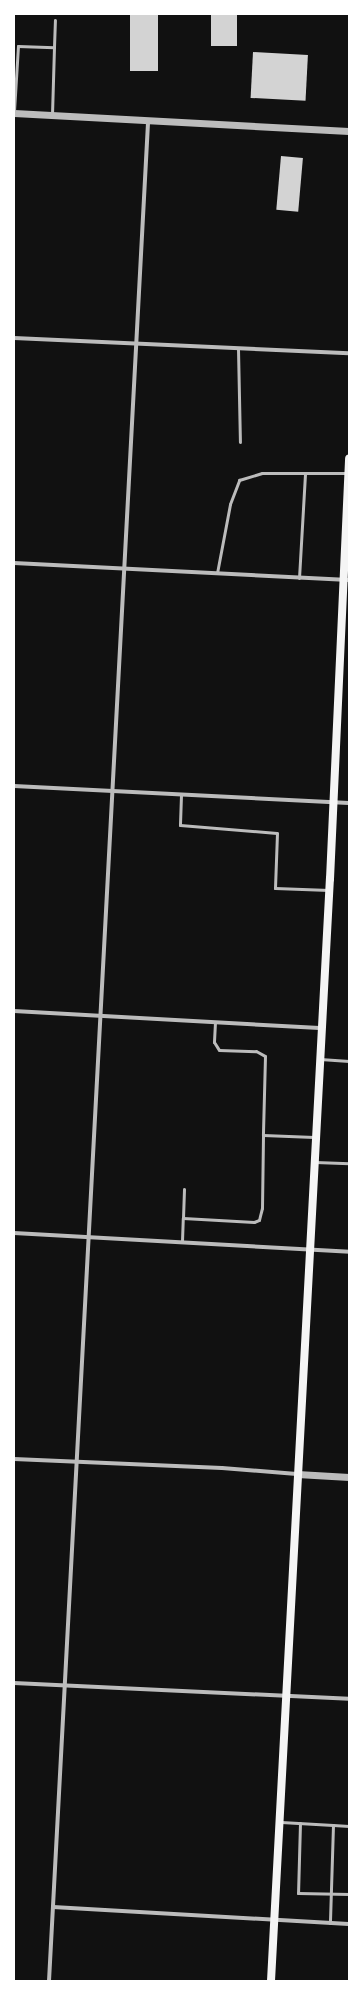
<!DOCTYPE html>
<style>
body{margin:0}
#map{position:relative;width:363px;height:1995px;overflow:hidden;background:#111;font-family:Poppins,sans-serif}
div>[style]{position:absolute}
.building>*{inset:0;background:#d3d3d3;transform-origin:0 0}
.service>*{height:3px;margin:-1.5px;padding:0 1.5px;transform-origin:1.5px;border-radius:1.5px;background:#bcbcbc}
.minor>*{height:4px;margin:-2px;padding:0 2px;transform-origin:2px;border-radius:2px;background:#bcbcbc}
.tertiary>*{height:7px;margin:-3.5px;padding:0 3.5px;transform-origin:3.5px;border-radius:3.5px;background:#bcbcbc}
.secondary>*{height:8px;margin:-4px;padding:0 4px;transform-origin:4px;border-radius:4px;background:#f5f5f5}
span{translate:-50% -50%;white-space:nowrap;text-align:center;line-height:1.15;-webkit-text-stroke:3px #fff;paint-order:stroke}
.frame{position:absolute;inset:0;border:15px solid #fff;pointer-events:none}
</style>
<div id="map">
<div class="building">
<div style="left:130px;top:14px;width:28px;height:57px"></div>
<div style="left:211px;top:14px;width:26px;height:32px"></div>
<div style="left:253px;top:52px;width:55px;height:46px;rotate:3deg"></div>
<div style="left:281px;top:156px;width:22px;height:54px;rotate:5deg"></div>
</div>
<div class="service">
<div style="left:54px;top:47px;width:27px;rotate:-88deg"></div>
<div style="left:14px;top:111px;width:65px;rotate:-86.5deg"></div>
<div style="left:18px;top:46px;width:36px;rotate:2deg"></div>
<div style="left:54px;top:47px;width:68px;rotate:91.7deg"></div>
<div style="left:238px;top:349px;width:93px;rotate:88.8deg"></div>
<div style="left:217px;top:573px;width:70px;rotate:-79.3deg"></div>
<div style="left:230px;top:504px;width:26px;rotate:-69deg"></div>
<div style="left:239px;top:480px;width:24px;rotate:-17deg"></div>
<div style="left:262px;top:473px;width:86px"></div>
<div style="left:299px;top:578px;width:105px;rotate:-86.7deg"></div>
<div style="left:181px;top:795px;width:30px;rotate:92deg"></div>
<div style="left:180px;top:825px;width:97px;rotate:4.7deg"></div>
<div style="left:277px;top:833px;width:55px;rotate:92.1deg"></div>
<div style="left:275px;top:888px;width:54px;rotate:2.1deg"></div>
<div style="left:215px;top:1022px;width:20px;rotate:93deg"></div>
<div style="left:214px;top:1042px;width:9px;rotate:58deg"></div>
<div style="left:219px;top:1050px;width:37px;rotate:2deg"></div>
<div style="left:256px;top:1051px;width:10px;rotate:29deg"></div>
<div style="left:265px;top:1056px;width:79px;rotate:91.5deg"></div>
<div style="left:263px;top:1135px;width:51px;rotate:2.2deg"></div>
<div style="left:320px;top:1059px;width:29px;rotate:4deg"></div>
<div style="left:315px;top:1162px;width:34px;rotate:2deg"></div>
<div style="left:183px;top:1218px;width:29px;rotate:-88deg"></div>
<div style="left:182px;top:1241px;width:23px;rotate:-88deg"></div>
<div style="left:183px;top:1218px;width:71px;rotate:3.2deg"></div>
<div style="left:254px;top:1222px;width:5px;rotate:-22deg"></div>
<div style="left:259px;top:1220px;width:12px;rotate:-76deg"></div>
<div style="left:262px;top:1208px;width:73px;rotate:-89.2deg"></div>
<div style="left:281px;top:1822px;width:52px;rotate:3.3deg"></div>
<div style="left:333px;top:1825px;width:98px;rotate:91.8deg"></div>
<div style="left:300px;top:1823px;width:70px;rotate:91.6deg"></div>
<div style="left:298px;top:1893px;width:51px;rotate:1.1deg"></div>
<div style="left:333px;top:1825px;width:16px;rotate:4deg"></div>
</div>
<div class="minor">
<div style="left:14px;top:338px;width:335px;rotate:2.6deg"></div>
<div style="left:14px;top:563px;width:335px;rotate:2.9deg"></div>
<div style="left:14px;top:786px;width:335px;rotate:2.9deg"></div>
<div style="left:14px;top:1011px;width:306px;rotate:3.2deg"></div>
<div style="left:14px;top:1233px;width:336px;rotate:3.2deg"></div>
<div style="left:14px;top:1459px;width:208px;rotate:2.5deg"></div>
<div style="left:222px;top:1468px;width:75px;rotate:4.6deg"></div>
<div style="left:14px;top:1683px;width:335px;rotate:2.7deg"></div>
<div style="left:53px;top:1907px;width:296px;rotate:3.3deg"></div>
<div style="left:49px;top:1981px;width:1863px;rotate:-86.95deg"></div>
</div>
<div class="tertiary">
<div style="left:14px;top:113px;width:335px;rotate:3.1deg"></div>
<div style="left:297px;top:1474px;width:52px;rotate:3.3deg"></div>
</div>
<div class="secondary">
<div style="left:271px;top:1981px;width:1104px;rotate:-86.94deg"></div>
<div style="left:330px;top:879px;width:421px;rotate:-87.4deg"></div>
</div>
<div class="frame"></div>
</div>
